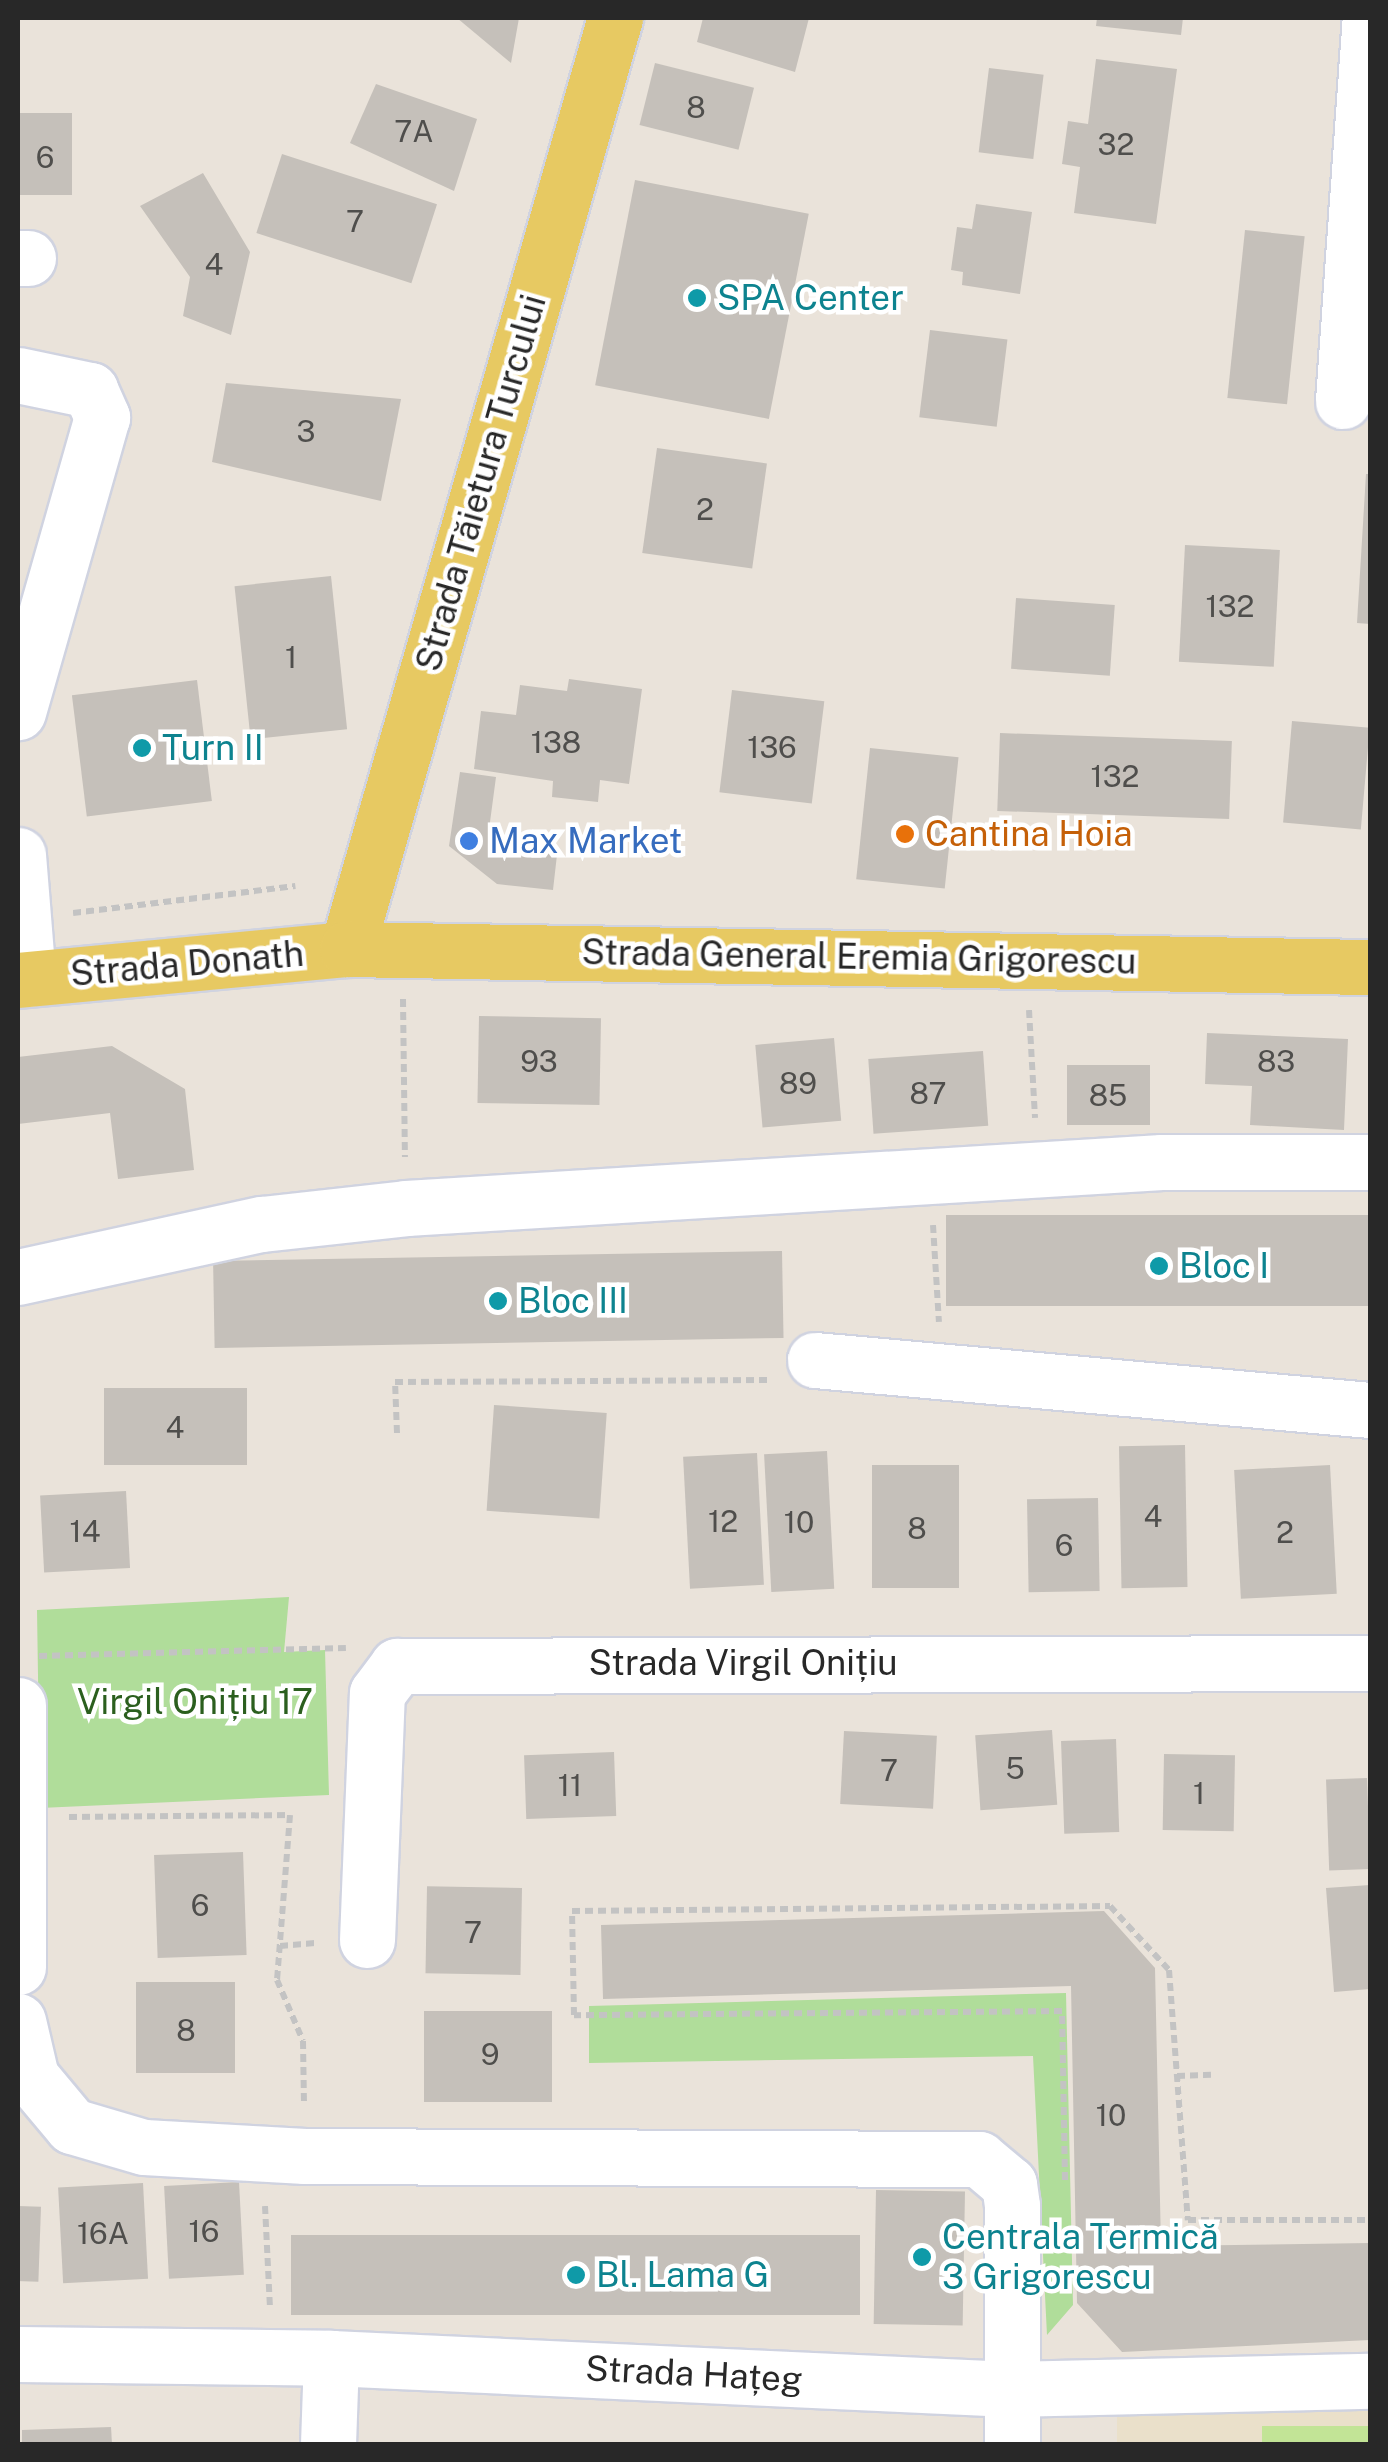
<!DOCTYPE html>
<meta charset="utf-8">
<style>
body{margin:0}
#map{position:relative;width:1388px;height:2462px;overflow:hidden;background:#eae3da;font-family:"Public Sans",sans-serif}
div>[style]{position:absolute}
.education>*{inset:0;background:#eae0ca;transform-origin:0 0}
.green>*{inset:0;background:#b0dd9a}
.pitch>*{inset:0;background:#c2e496;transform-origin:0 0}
.building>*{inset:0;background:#c5c0ba;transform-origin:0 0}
.path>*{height:6px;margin-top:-3px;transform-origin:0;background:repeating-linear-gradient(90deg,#c3c3c3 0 8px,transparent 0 13px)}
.roads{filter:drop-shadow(2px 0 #d0d3e0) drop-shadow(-2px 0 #d0d3e0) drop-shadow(0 2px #d0d3e0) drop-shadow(0 -2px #d0d3e0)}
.minor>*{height:55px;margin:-27.5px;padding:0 27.5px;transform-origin:27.5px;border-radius:27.5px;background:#fff}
.major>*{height:55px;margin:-27.5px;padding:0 27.5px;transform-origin:27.5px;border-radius:27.5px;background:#e7c962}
.dots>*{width:28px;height:28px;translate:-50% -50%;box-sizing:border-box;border:5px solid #fff;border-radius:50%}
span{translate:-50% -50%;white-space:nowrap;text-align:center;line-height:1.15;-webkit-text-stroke:9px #fff;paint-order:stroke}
.number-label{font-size:30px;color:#4f4e4c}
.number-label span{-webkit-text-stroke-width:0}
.culture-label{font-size:35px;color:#0d838f}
.left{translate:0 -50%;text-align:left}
.street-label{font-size:35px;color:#282828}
.food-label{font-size:35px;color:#c56008}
.shop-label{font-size:35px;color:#366cbe}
.park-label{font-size:35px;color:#2b5f1e}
.frame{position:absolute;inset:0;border:20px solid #282828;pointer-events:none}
</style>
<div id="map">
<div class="education">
<div style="left:1370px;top:2401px;width:43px;height:253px;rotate:90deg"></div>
</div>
<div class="green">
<div style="clip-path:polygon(289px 1597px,284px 1652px,325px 1650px,329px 1795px,40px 1808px,37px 1610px)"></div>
<div style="clip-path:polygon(1066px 1993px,1073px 2305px,1047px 2335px,1033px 2056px,589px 2063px,589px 2006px)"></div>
</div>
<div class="pitch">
<div style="left:1370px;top:2426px;width:18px;height:108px;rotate:90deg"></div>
</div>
<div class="building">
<div style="clip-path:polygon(457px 18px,519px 18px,511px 63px)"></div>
<div style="clip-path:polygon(703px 18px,809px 18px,795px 72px,697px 42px)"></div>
<div style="clip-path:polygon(1097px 18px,1183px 18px,1181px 35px,1096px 26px)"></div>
<div style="clip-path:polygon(1096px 59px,1177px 69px,1156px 224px,1074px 213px,1080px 167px,1062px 164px,1068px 121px,1088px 124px)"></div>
<div style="left:655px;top:63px;width:102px;height:64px;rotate:14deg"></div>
<div style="left:989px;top:68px;width:55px;height:85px;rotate:7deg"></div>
<div style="clip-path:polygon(376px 84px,477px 119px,454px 191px,350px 143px)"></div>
<div style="left:72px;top:113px;width:82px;height:54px;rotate:90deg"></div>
<div style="left:282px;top:154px;width:163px;height:83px;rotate:18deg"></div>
<div style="clip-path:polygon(203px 173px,250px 252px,231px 335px,183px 316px,190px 277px,140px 206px)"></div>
<div style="left:635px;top:180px;width:177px;height:209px;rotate:11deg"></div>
<div style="clip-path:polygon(976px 204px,1032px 212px,1020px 294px,962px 285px,963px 272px,951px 270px,957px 227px,972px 229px)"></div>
<div style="left:1245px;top:230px;width:60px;height:169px;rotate:6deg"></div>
<div style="left:930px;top:330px;width:78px;height:88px;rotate:7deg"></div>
<div style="clip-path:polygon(226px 383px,401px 399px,381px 501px,212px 462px)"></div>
<div style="left:657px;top:448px;width:111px;height:106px;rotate:8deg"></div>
<div style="clip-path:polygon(1366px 474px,1370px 474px,1370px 624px,1357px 623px)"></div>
<div style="left:1185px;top:545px;width:95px;height:117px;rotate:3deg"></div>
<div style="left:331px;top:576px;width:154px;height:97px;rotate:84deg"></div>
<div style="left:1016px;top:598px;width:99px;height:71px;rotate:4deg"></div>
<div style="clip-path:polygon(569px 679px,642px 689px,629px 784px,600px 780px,598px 802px,552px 797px,553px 781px,474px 769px,481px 711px,516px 715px,520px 685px,567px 691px)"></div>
<div style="left:197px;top:680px;width:122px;height:126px;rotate:83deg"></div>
<div style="left:732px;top:690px;width:93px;height:103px;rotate:7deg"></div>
<div style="left:1292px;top:721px;width:78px;height:102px;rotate:5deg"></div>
<div style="left:1000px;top:733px;width:232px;height:78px;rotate:2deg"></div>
<div style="left:870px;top:748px;width:89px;height:132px;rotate:6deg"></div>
<div style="clip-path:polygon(460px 772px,496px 777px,488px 837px,558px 846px,553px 890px,497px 884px,449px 846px)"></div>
<div style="left:479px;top:1016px;width:122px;height:87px;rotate:1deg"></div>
<div style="clip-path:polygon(1207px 1033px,1348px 1039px,1344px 1130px,1250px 1125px,1252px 1086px,1205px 1084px)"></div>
<div style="left:834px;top:1038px;width:83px;height:79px;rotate:85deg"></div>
<div style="clip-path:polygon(112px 1046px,185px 1089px,194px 1170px,118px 1179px,110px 1113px,18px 1124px,18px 1057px)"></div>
<div style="left:983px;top:1051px;width:75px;height:115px;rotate:86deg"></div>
<div style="left:1067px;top:1065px;width:83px;height:60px"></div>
<div style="left:1370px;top:1215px;width:91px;height:424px;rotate:90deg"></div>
<div style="left:782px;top:1251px;width:87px;height:569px;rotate:89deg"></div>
<div style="left:104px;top:1388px;width:143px;height:77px"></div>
<div style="left:494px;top:1405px;width:113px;height:106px;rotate:4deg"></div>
<div style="left:1185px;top:1445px;width:142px;height:66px;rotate:89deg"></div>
<div style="left:827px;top:1451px;width:138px;height:63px;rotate:87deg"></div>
<div style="left:757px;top:1453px;width:132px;height:74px;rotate:87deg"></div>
<div style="left:959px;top:1465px;width:123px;height:87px;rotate:90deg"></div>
<div style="left:1330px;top:1465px;width:129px;height:96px;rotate:87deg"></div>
<div style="left:126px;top:1491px;width:77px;height:86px;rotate:87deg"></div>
<div style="left:1098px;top:1498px;width:93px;height:71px;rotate:89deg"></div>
<div style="left:1052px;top:1730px;width:75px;height:77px;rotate:86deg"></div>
<div style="left:844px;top:1731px;width:93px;height:73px;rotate:3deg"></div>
<div style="left:1116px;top:1739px;width:93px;height:55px;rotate:88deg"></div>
<div style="left:614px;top:1752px;width:64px;height:90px;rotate:88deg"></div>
<div style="left:1164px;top:1754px;width:71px;height:76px;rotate:1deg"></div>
<div style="left:1367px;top:1778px;width:91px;height:41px;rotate:88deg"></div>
<div style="left:243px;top:1852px;width:103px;height:89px;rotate:88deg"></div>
<div style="clip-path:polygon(1370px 1885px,1370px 1989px,1334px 1992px,1326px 1888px)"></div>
<div style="left:522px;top:1888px;width:87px;height:95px;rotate:91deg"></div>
<div style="clip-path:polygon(1104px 1911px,1155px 1968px,1161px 2246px,1370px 2243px,1370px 2340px,1122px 2352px,1077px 2303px,1071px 1986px,603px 1999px,601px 1925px)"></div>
<div style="left:235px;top:1982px;width:91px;height:99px;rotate:90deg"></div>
<div style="left:424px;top:2011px;width:128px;height:91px"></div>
<div style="left:239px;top:2182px;width:93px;height:75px;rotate:87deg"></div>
<div style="left:143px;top:2183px;width:96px;height:85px;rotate:87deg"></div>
<div style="left:876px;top:2190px;width:89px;height:134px;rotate:1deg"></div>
<div style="left:18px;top:2206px;width:23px;height:75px;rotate:2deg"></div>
<div style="left:291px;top:2235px;width:569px;height:80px"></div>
<div style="clip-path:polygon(111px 2427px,112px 2444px,22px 2444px,22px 2430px)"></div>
</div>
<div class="path">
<div style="left:73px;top:913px;width:224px;rotate:-6.9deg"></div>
<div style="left:403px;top:999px;width:158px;rotate:89.3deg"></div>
<div style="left:1029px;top:1010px;width:108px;rotate:86.8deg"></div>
<div style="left:933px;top:1225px;width:97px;rotate:86.5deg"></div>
<div style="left:397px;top:1433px;width:51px;rotate:-92.2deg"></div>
<div style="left:395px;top:1382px;width:375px;rotate:-0.3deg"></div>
<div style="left:39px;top:1656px;width:307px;rotate:-1.5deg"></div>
<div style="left:69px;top:1817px;width:221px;rotate:-0.5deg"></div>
<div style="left:290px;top:1815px;width:166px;rotate:94.5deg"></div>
<div style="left:277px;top:1980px;width:66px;rotate:66.9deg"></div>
<div style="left:303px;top:2041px;width:64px;rotate:89.1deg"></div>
<div style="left:280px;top:1946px;width:38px;rotate:-5deg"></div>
<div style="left:1177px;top:2076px;width:34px;rotate:-2deg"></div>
<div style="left:1065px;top:2180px;width:169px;rotate:-91deg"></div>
<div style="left:1062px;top:2011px;width:488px;rotate:179.5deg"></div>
<div style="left:574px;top:2015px;width:104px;rotate:-91.1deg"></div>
<div style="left:572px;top:1911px;width:538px;rotate:-0.53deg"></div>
<div style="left:1110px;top:1906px;width:87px;rotate:47.3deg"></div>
<div style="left:1169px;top:1970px;width:251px;rotate:85.7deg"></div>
<div style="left:1188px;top:2220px;width:182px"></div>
<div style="left:265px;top:2206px;width:102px;rotate:87.2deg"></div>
</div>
<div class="roads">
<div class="minor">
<div style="left:18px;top:258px;width:10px"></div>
<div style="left:18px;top:375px;width:74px;rotate:11.8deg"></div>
<div style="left:90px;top:390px;width:30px;rotate:66deg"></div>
<div style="left:102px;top:417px;width:307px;rotate:105.9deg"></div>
<div style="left:1343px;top:401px;width:384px;rotate:-86deg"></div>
<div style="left:18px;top:855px;width:124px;rotate:85.4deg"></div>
<div style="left:18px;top:1277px;width:250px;rotate:-12.3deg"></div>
<div style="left:262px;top:1224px;width:145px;rotate:-6.3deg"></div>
<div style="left:406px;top:1208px;width:757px;rotate:-3.48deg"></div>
<div style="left:1162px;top:1162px;width:208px"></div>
<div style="left:815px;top:1360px;width:557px;rotate:5.15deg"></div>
<div style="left:18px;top:1705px;width:262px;rotate:90deg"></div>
<div style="left:367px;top:1940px;width:247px;rotate:-87.7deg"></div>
<div style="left:377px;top:1693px;width:34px;rotate:-53deg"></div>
<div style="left:397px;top:1666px;width:973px;rotate:-0.18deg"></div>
<div style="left:18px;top:2021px;width:57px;rotate:76.9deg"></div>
<div style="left:31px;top:2077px;width:64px;rotate:50.1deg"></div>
<div style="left:72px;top:2126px;width:75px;rotate:16.3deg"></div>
<div style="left:144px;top:2147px;width:161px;rotate:3.2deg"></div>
<div style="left:305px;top:2156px;width:674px;rotate:0.26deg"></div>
<div style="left:979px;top:2159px;width:39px;rotate:40deg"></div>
<div style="left:1009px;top:2184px;width:22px;rotate:82deg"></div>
<div style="left:1012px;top:2206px;width:238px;rotate:90deg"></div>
<div style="left:18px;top:2354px;width:313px;rotate:0.7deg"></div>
<div style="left:331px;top:2358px;width:680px;rotate:2.61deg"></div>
<div style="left:1010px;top:2389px;width:360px;rotate:-1.3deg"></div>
<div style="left:328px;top:2444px;width:86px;rotate:-88deg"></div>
</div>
<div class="major">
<div style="left:347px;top:949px;width:969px;rotate:-73.94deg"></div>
<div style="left:18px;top:980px;width:330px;rotate:-5.4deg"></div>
<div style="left:347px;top:949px;width:1023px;rotate:1.01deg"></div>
</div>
</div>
<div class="dots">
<div style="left:697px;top:298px;background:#0f9aa8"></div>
<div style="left:142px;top:748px;background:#0f9aa8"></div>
<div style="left:905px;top:834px;background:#e8710a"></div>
<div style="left:469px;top:841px;background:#3f7fe0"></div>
<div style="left:1159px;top:1266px;background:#0f9aa8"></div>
<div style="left:498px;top:1301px;background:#0f9aa8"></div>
<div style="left:922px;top:2257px;background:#0f9aa8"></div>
<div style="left:576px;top:2275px;background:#0f9aa8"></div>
</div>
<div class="number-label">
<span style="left:696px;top:107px">8</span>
<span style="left:414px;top:131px">7A</span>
<span style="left:1116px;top:144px">32</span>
<span style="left:45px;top:157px">6</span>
<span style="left:355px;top:221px">7</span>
<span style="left:214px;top:264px">4</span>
<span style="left:306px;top:431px">3</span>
<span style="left:705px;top:509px">2</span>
<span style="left:1230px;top:606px">132</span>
<span style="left:291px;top:657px">1</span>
<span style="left:556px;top:742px">138</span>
<span style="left:772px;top:747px">136</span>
<span style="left:1115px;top:776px">132</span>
<span style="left:539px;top:1061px">93</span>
<span style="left:1276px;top:1061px">83</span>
<span style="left:798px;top:1083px">89</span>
<span style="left:928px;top:1093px">87</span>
<span style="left:1108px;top:1095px">85</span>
<span style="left:175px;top:1427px">4</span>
<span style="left:1153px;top:1516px">4</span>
<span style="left:723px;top:1521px">12</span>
<span style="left:799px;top:1522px">10</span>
<span style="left:917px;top:1528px">8</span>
<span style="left:85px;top:1531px">14</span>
<span style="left:1285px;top:1532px">2</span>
<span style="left:1064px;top:1545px">6</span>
<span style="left:1015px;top:1768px">5</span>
<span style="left:889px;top:1770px">7</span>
<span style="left:570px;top:1785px">11</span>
<span style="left:1199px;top:1793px">1</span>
<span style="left:200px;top:1905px">6</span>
<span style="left:473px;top:1932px">7</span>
<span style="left:186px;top:2030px">8</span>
<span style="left:490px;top:2054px">9</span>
<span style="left:1111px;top:2115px">10</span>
<span style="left:204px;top:2231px">16</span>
<span style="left:103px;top:2233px">16A</span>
</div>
<div class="culture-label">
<span class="left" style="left:717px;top:298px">SPA Center</span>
<span class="left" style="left:162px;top:748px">Turn II</span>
<span class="left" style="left:1179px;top:1266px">Bloc I</span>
<span class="left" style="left:518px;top:1301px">Bloc III</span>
<span class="left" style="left:942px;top:2257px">Centrala Termică<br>3 Grigorescu</span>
<span class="left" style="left:596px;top:2275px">Bl. Lama G</span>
</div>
<div class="street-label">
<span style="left:481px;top:483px;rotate:-74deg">Strada Tăietura Turcului</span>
<span style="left:859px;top:957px;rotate:1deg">Strada General Eremia Grigorescu</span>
<span style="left:187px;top:964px;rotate:-5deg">Strada Donath</span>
<span style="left:743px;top:1663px">Strada Virgil Onițiu</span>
<span style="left:694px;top:2374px;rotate:3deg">Strada Hațeg</span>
</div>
<div class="food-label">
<span class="left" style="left:925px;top:834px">Cantina Hoia</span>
</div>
<div class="shop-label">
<span class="left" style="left:489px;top:841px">Max Market</span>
</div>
<div class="park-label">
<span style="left:195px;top:1702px">Virgil Onițiu 17</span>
</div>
<div class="frame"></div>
</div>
